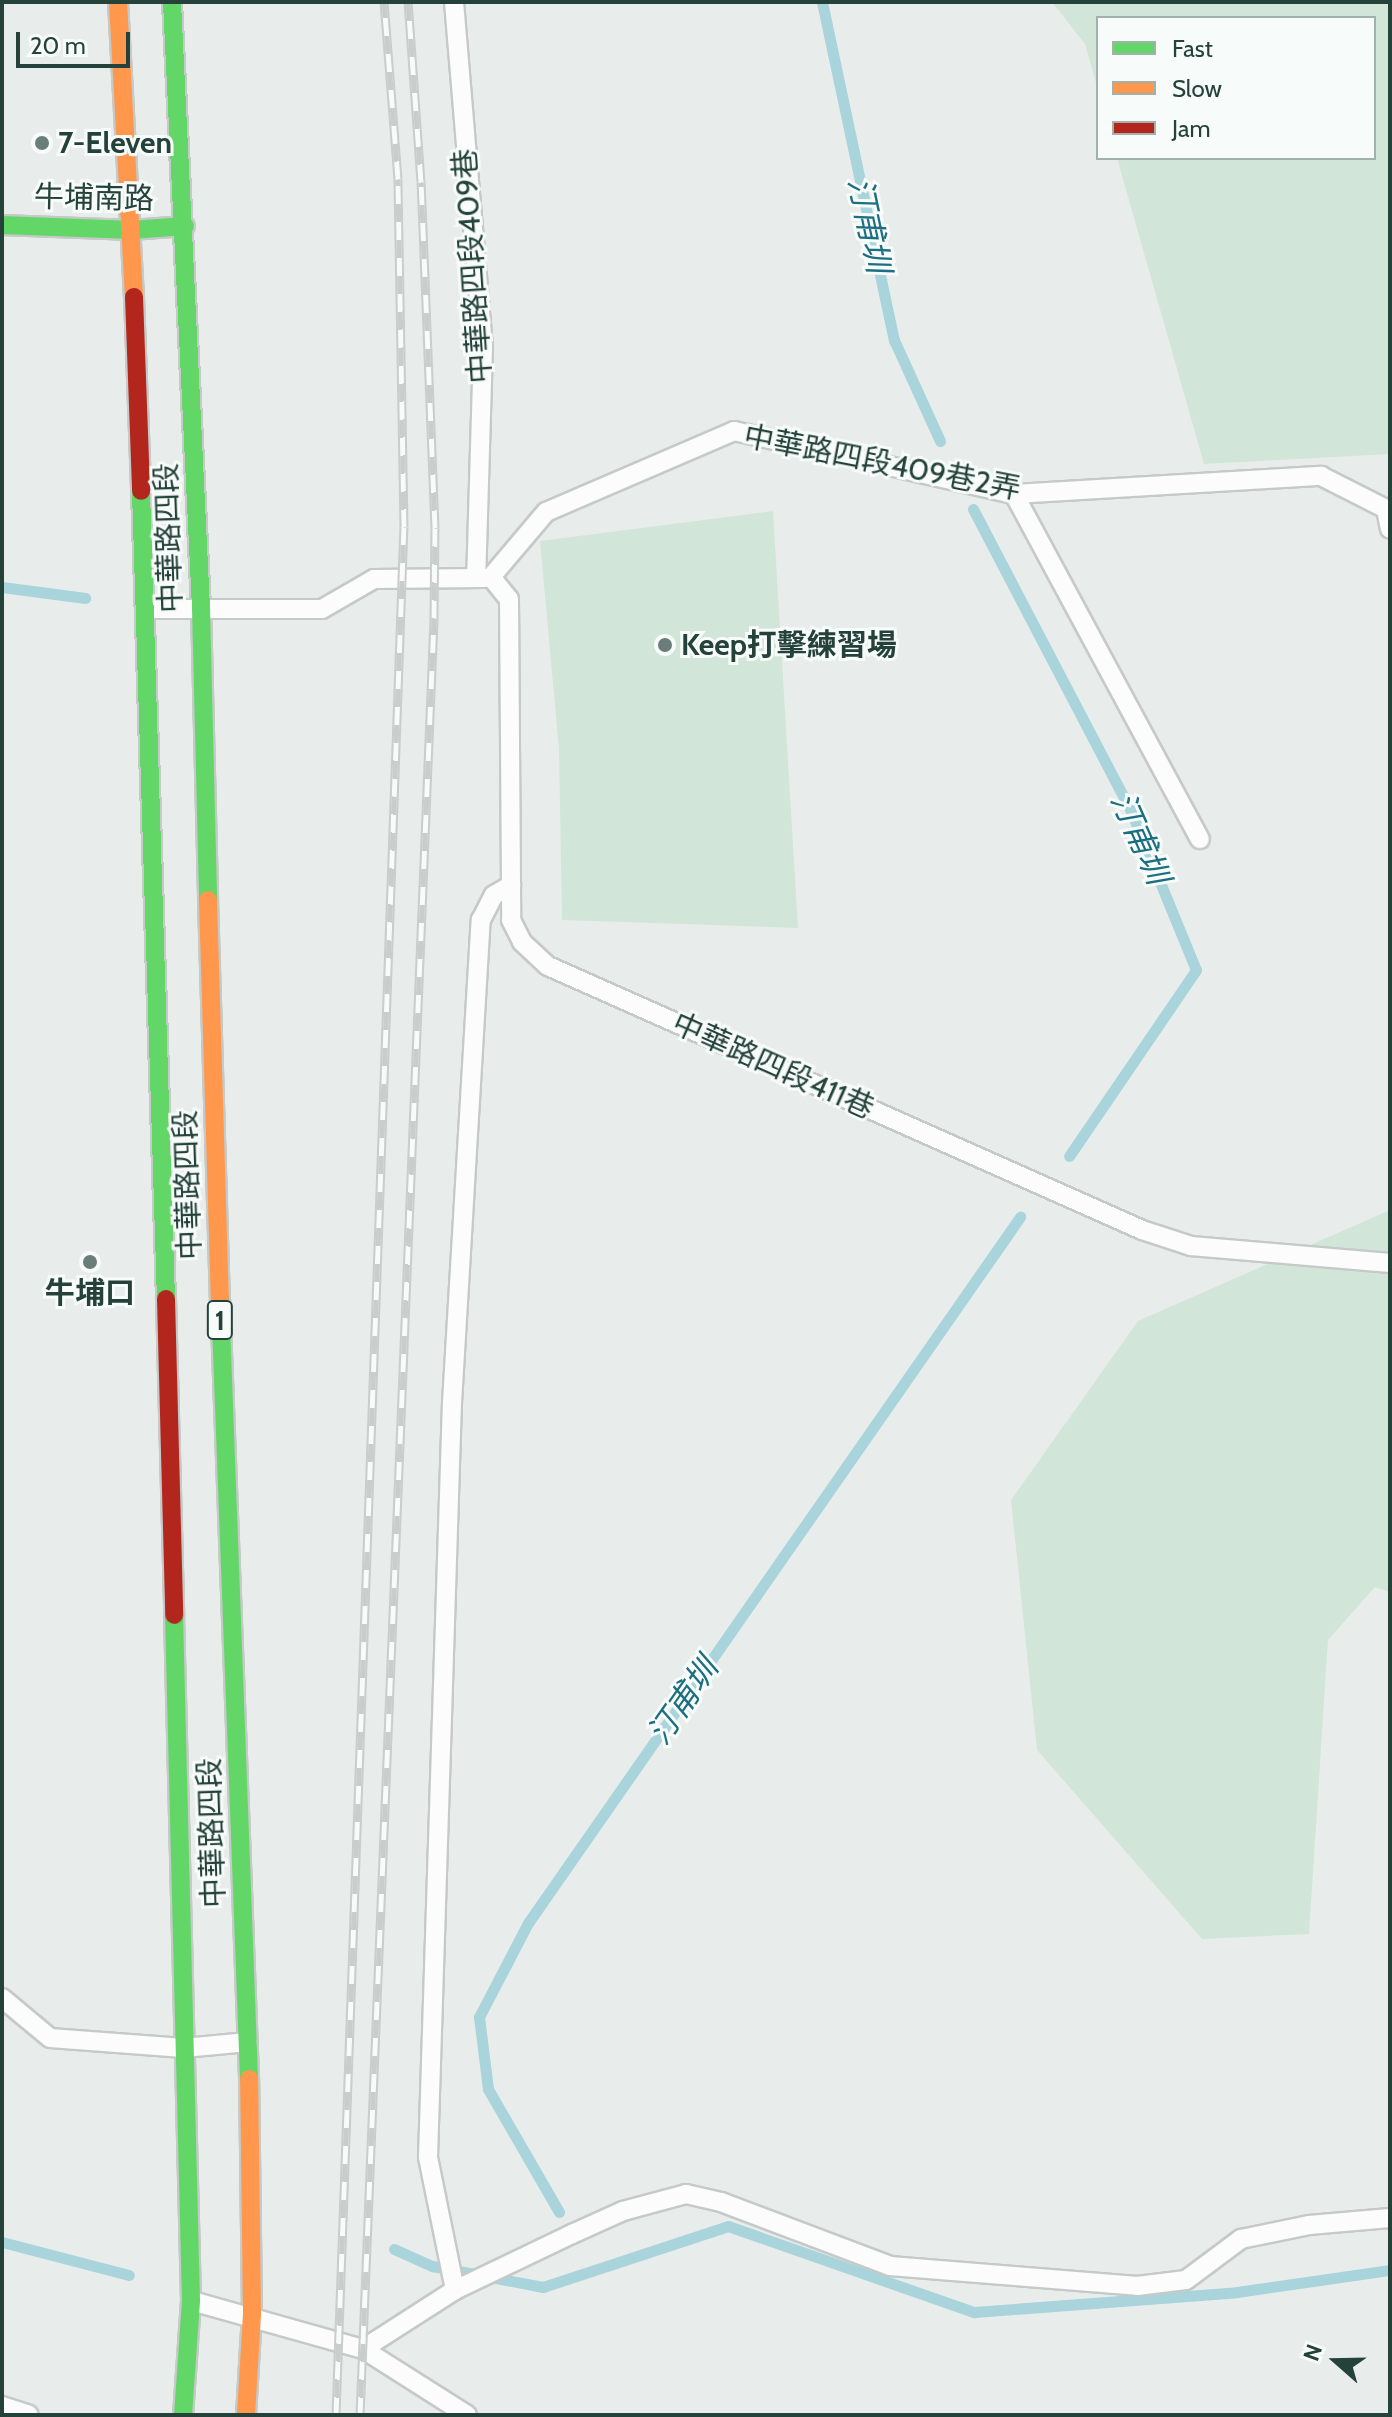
<!DOCTYPE html>
<meta charset="utf-8">
<style>
body{margin:0}
#map{position:relative;width:1392px;height:2417px;overflow:hidden;background:#e8edeb;font-family:Cabin,"Noto Sans TC",sans-serif}
div>[style]{position:absolute}
.green>*{inset:0;background:#d1e6d8}
.stream>*{height:11px;margin:-5.5px;padding:0 5.5px;transform-origin:5.5px;border-radius:5.5px;background:#a9d4db}
.roads{filter:drop-shadow(2px 0 #c5cac8) drop-shadow(-2px 0 #c5cac8) drop-shadow(0 2px #c5cac8) drop-shadow(0 -2px #c5cac8)}
.lane>*{height:18px;margin:-9px;padding:0 9px;transform-origin:9px;border-radius:9px;background:#fcfcfc}
.fast>*{height:18px;margin:-9px;padding:0 9px;transform-origin:9px;border-radius:9px;background:#63d668}
.slow>*{height:18px;margin:-9px;padding:0 9px;transform-origin:9px;border-radius:9px;background:#ff974d}
.jam>*{height:18px;margin:-9px;padding:0 9px;transform-origin:9px;border-radius:9px;background:#b3261e}
.rail>*{height:9px;margin-top:-4.5px;transform-origin:0;background:repeating-linear-gradient(90deg,#f7fbf9 0 18px,#c9cdcc 0 36px);box-sizing:border-box;border-block:2px solid #c9cdcc}
.dots>*{width:22px;height:22px;translate:-50% -50%;box-sizing:border-box;border:4px solid #f7fbf9;border-radius:50%}
span{translate:-50% -50%;white-space:nowrap;text-align:center;line-height:1.15;-webkit-text-stroke:6px #f7fbf9;paint-order:stroke}
.shield-label span{padding:2px 6px;background:#f7fbf9;border:2px solid;border-radius:6px;-webkit-text-stroke-width:0}
.shield-label{font-size:28px;color:#24423a;font-weight:700}
.poi-label{font-size:30px;color:#24423a;font-weight:700}
.left{translate:0 -50%;text-align:left}
.street-label{font-size:30px;color:#24423a}
.water-label{font-size:32px;color:#1c6f80;font-style:italic}
.frame{position:absolute;inset:0;border:4px solid #24423a;pointer-events:none}
.legend{position:absolute;left:1096px;top:16px;width:280px;height:144px;box-sizing:border-box;background:#f7fbf9;border:2px solid #a3b1ad;margin:0;padding:10px 14px;list-style:none;font-size:24px;color:#24423a}
.legend li{display:flex;align-items:center;gap:16px;height:40px}
.legend b{width:40px;border:2px solid #a3b1ad}
.north{position:absolute;left:1296px;top:2321px;width:80px;height:80px;-webkit-text-stroke:6px #f7fbf9;paint-order:stroke;rotate:290deg;font-size:22px;font-weight:700;line-height:32px;text-align:center;color:#24423a}
.north::after{content:'';display:block;margin:auto;width:28px;height:36px;background:#24423a;clip-path:polygon(50% 0,100% 100%,50% 72%,0 100%)}
.scale{position:absolute;left:16px;top:32px;width:114px;height:36px;box-sizing:border-box;border:4px solid #24423a;border-top:0;padding-left:10px;font-size:24px;line-height:28px;white-space:nowrap;color:#24423a;-webkit-text-stroke:6px #f7fbf9;paint-order:stroke}
</style>
<div id="map">
<div class="green">
<div style="clip-path:polygon(1052px 2px,1390px 2px,1390px 454px,1204px 464px,1117px 158px,1374px 158px,1374px 18px,1098px 18px,1098px 90px,1085px 44px)"></div>
<div style="clip-path:polygon(773px 511px,798px 928px,562px 920px,559px 749px,540px 541px)"></div>
<div style="clip-path:polygon(1390px 1210px,1390px 1592px,1375px 1587px,1328px 1640px,1309px 1934px,1202px 1939px,1037px 1750px,1011px 1500px,1138px 1321px)"></div>
</div>
<div class="stream">
<div style="left:822px;top:2px;width:346px;rotate:78deg"></div>
<div style="left:894px;top:340px;width:111px;rotate:65.5deg"></div>
<div style="left:973px;top:509px;width:339px;rotate:62.4deg"></div>
<div style="left:1130px;top:809px;width:174px;rotate:67.7deg"></div>
<div style="left:1196px;top:970px;width:225px;rotate:124.3deg"></div>
<div style="left:2px;top:587px;width:84px;rotate:7.5deg"></div>
<div style="left:559px;top:2212px;width:142px;rotate:-120deg"></div>
<div style="left:488px;top:2089px;width:73px;rotate:-97.1deg"></div>
<div style="left:479px;top:2017px;width:106px;rotate:-62.5deg"></div>
<div style="left:528px;top:1923px;width:861px;rotate:-55.13deg"></div>
<div style="left:2px;top:2242px;width:131px;rotate:14.6deg"></div>
<div style="left:394px;top:2249px;width:42px;rotate:24.1deg"></div>
<div style="left:432px;top:2266px;width:113px;rotate:10.7deg"></div>
<div style="left:543px;top:2287px;width:195px;rotate:-18.2deg"></div>
<div style="left:728px;top:2226px;width:261px;rotate:19.3deg"></div>
<div style="left:974px;top:2312px;width:264px;rotate:-4.3deg"></div>
<div style="left:1237px;top:2292px;width:155px;rotate:-8.2deg"></div>
</div>
<div class="roads">
<div class="lane">
<div style="left:454px;top:2px;width:346px;rotate:85.2deg"></div>
<div style="left:483px;top:347px;width:231px;rotate:91.7deg"></div>
<div style="left:1014px;top:494px;width:392px;rotate:61.7deg"></div>
<div style="left:491px;top:577px;width:28px;rotate:51deg"></div>
<div style="left:509px;top:599px;width:321px;rotate:89.6deg"></div>
<div style="left:511px;top:920px;width:25px;rotate:63deg"></div>
<div style="left:522px;top:942px;width:35px;rotate:43deg"></div>
<div style="left:548px;top:966px;width:650px;rotate:23.96deg"></div>
<div style="left:1142px;top:1230px;width:52px;rotate:18.1deg"></div>
<div style="left:1191px;top:1246px;width:200px;rotate:4.9deg"></div>
<div style="left:491px;top:577px;width:85px;rotate:-49.8deg"></div>
<div style="left:546px;top:512px;width:205px;rotate:-23.3deg"></div>
<div style="left:734px;top:431px;width:287px;rotate:12.7deg"></div>
<div style="left:1014px;top:494px;width:308px;rotate:-3.4deg"></div>
<div style="left:1321px;top:476px;width:73px;rotate:26.9deg"></div>
<div style="left:1386px;top:509px;width:20px;rotate:79deg"></div>
<div style="left:146px;top:609px;width:176px"></div>
<div style="left:322px;top:609px;width:60px;rotate:-30deg"></div>
<div style="left:374px;top:579px;width:111px;rotate:-0.5deg"></div>
<div style="left:2px;top:1998px;width:62px;rotate:39.8deg"></div>
<div style="left:50px;top:2038px;width:134px;rotate:4.3deg"></div>
<div style="left:184px;top:2048px;width:64px;rotate:-5.4deg"></div>
<div style="left:455px;top:2290px;width:136px;rotate:-101.5deg"></div>
<div style="left:428px;top:2157px;width:754px;rotate:-88.18deg"></div>
<div style="left:452px;top:1403px;width:484px;rotate:-86.6deg"></div>
<div style="left:481px;top:920px;width:28px;rotate:-63deg"></div>
<div style="left:494px;top:895px;width:20px;rotate:-30deg"></div>
<div style="left:192px;top:2301px;width:178px;rotate:15.7deg"></div>
<div style="left:363px;top:2349px;width:123px;rotate:32.4deg"></div>
<div style="left:363px;top:2349px;width:109px;rotate:-32.7deg"></div>
<div style="left:455px;top:2290px;width:130px;rotate:-25.6deg"></div>
<div style="left:572px;top:2234px;width:56px;rotate:-24.3deg"></div>
<div style="left:623px;top:2211px;width:65px;rotate:-15.1deg"></div>
<div style="left:686px;top:2194px;width:36px;rotate:13deg"></div>
<div style="left:721px;top:2202px;width:181px;rotate:20.7deg"></div>
<div style="left:890px;top:2266px;width:248px;rotate:4.6deg"></div>
<div style="left:1137px;top:2286px;width:49px;rotate:-7deg"></div>
<div style="left:1186px;top:2280px;width:69px;rotate:-36.7deg"></div>
<div style="left:1241px;top:2239px;width:69px;rotate:-11.6deg"></div>
<div style="left:1309px;top:2225px;width:81px;rotate:-4.9deg"></div>
<div style="left:2px;top:2406px;width:28px;rotate:18deg"></div>
</div>
<div class="fast">
<div style="left:172px;top:2px;width:607px;rotate:87.26deg"></div>
<div style="left:201px;top:608px;width:292px;rotate:88.6deg"></div>
<div style="left:2px;top:225px;width:130px;rotate:2.2deg"></div>
<div style="left:132px;top:230px;width:53px;rotate:-4.3deg"></div>
<div style="left:141px;top:491px;width:808px;rotate:88.23deg"></div>
<div style="left:220px;top:1298px;width:782px;rotate:87.87deg"></div>
<div style="left:174px;top:1615px;width:686px;rotate:88.58deg"></div>
<div style="left:191px;top:2301px;width:114px;rotate:94deg"></div>
</div>
<div class="slow">
<div style="left:118px;top:2px;width:295px;rotate:86.9deg"></div>
<div style="left:208px;top:900px;width:398px;rotate:88.3deg"></div>
<div style="left:246px;top:2415px;width:101px;rotate:-86.6deg"></div>
<div style="left:252px;top:2314px;width:235px;rotate:-90.7deg"></div>
</div>
<div class="jam">
<div style="left:134px;top:297px;width:194px;rotate:87.9deg"></div>
<div style="left:166px;top:1299px;width:316px;rotate:88.5deg"></div>
</div>
</div>
<div class="rail">
<div style="left:336px;top:2415px;width:1889px;rotate:-87.94deg"></div>
<div style="left:404px;top:527px;width:348px;rotate:-91deg"></div>
<div style="left:398px;top:179px;width:178px;rotate:-94.5deg"></div>
<div style="left:360px;top:2415px;width:1799px;rotate:-87.64deg"></div>
<div style="left:434px;top:618px;width:90px;rotate:-89.4deg"></div>
<div style="left:435px;top:528px;width:346px;rotate:-92.3deg"></div>
<div style="left:421px;top:182px;width:180px;rotate:-94.1deg"></div>
</div>
<div class="dots">
<div style="left:42px;top:143px;background:#697e78"></div>
<div style="left:665px;top:645px;background:#697e78"></div>
<div style="left:90px;top:1262px;background:#697e78"></div>
</div>
<div class="shield-label">
<span style="left:220px;top:1320px">1</span>
</div>
<div class="poi-label">
<span class="left" style="left:58px;top:143px">7-Eleven</span>
<span class="left" style="left:681px;top:645px">Keep打擊練習場</span>
<span style="left:90px;top:1293px">牛埔口</span>
</div>
<div class="street-label">
<span style="left:94px;top:198px;rotate:1deg">牛埔南路</span>
<span style="left:473px;top:266px;rotate:-94deg">中華路四段409巷</span>
<span style="left:882px;top:463px;rotate:11deg">中華路四段409巷2弄</span>
<span style="left:169px;top:538px;rotate:-92deg">中華路四段</span>
<span style="left:773px;top:1066px;rotate:24deg">中華路四段411巷</span>
<span style="left:188px;top:1185px;rotate:-92deg">中華路四段</span>
<span style="left:212px;top:1833px;rotate:-92deg">中華路四段</span>
</div>
<div class="water-label">
<span style="left:869px;top:225px;rotate:78deg">汀甫圳</span>
<span style="left:1140px;top:838px;rotate:66deg">汀甫圳</span>
<span style="left:683px;top:1701px;rotate:-55deg">汀甫圳</span>
</div>
<div class="frame"></div>
<ul class="legend">
<li><b style="height:10px;background:#63d668"></b>Fast</li>
<li><b style="height:10px;background:#ff974d"></b>Slow</li>
<li><b style="height:10px;background:#b3261e"></b>Jam</li>
</ul>
<div class="north">N</div>
<div class="scale">20 m</div>
</div>
